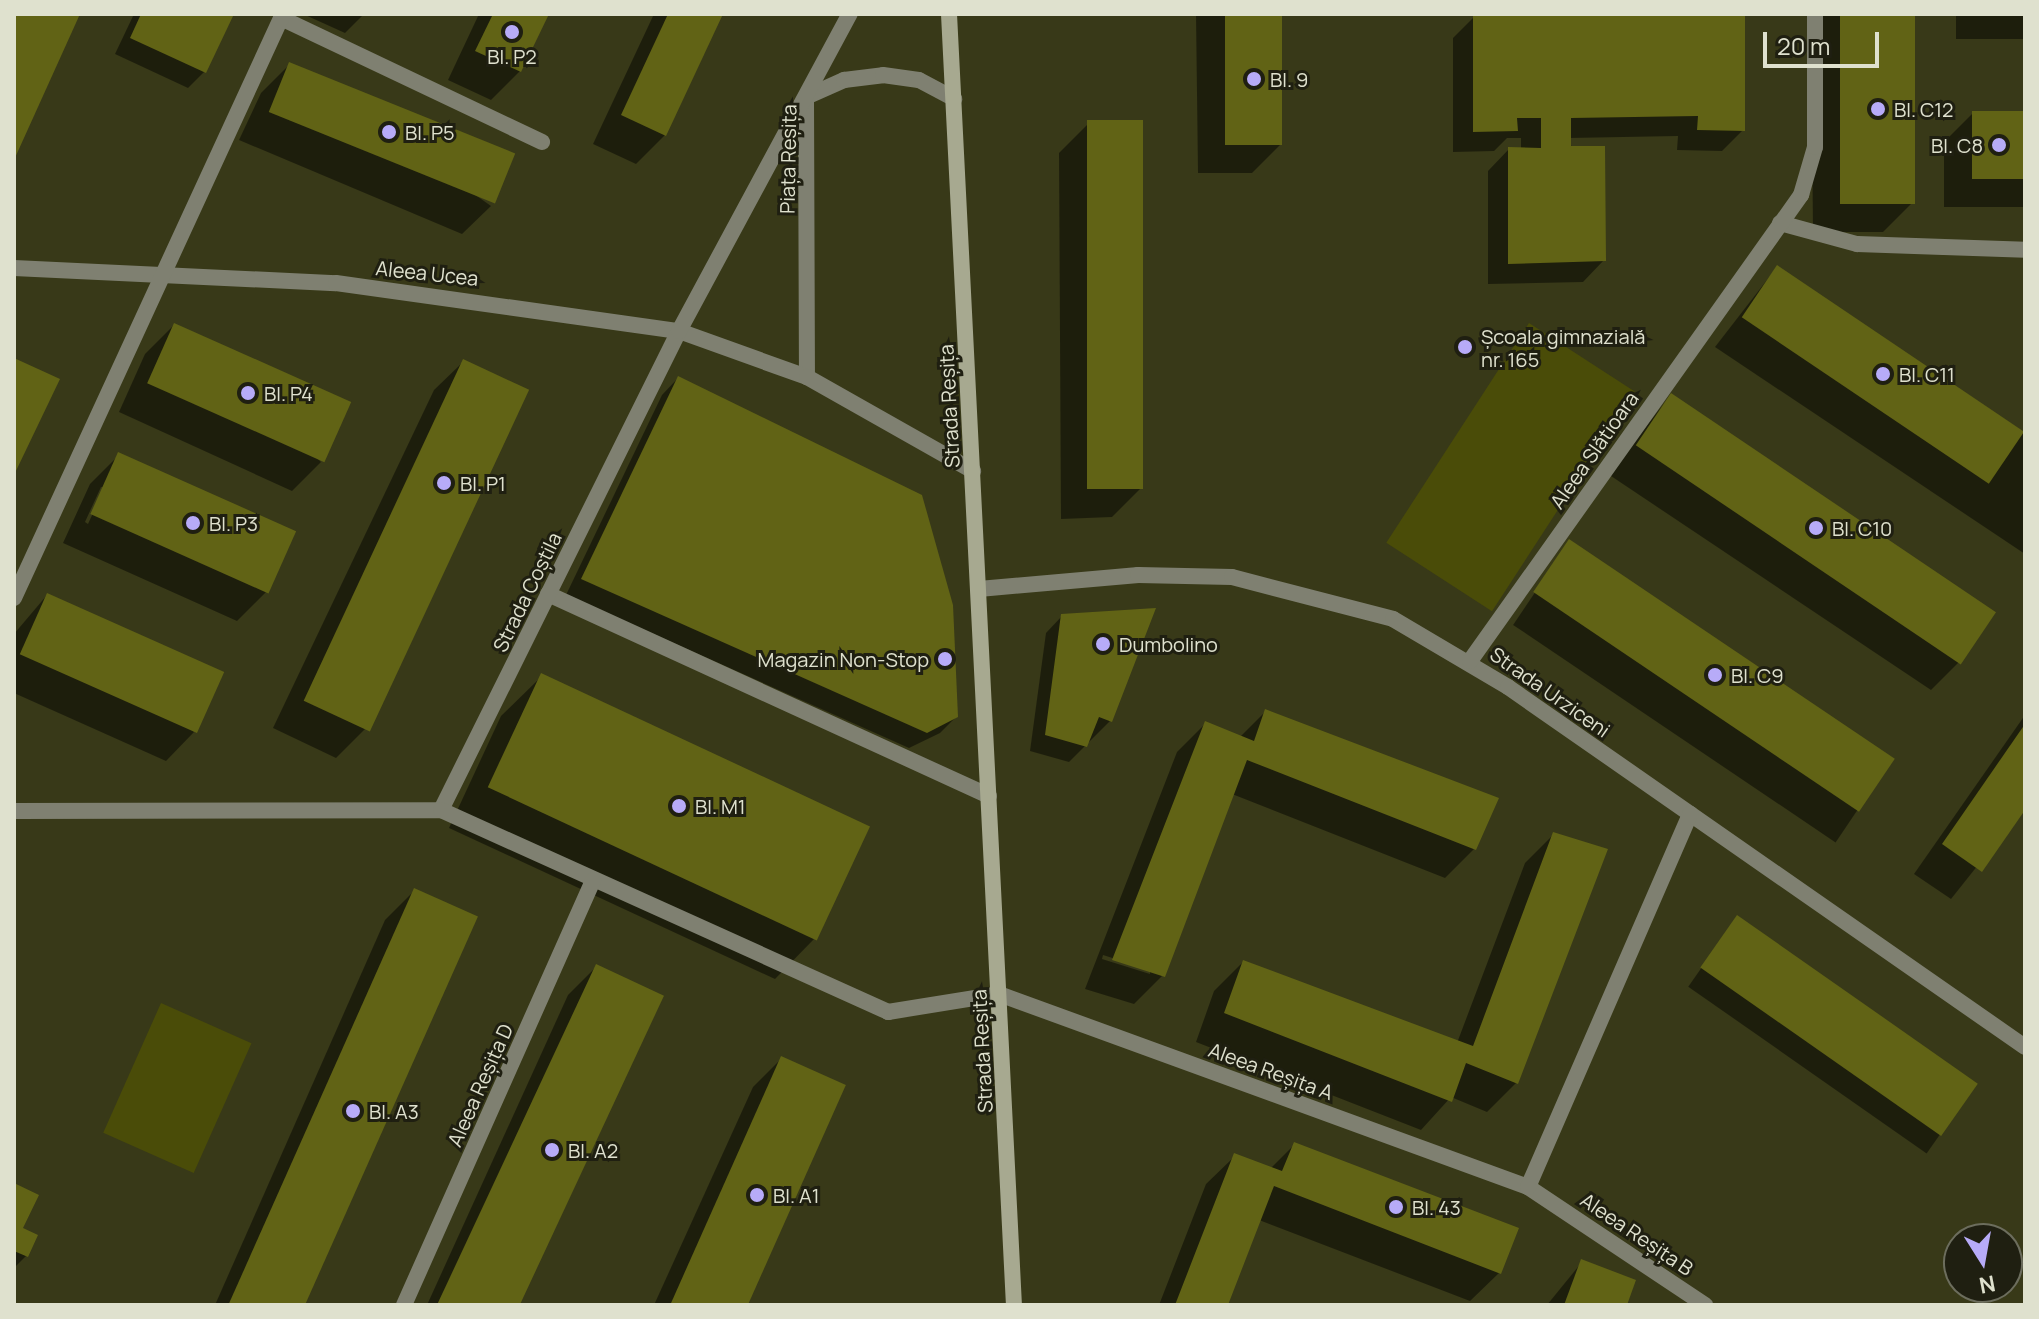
<!DOCTYPE html>
<meta charset="utf-8">
<style>
body{margin:0}
#map{position:relative;width:2039px;height:1319px;overflow:hidden;background:#383918;font-family:Manrope,sans-serif}
div>[style]{position:absolute}
.green>*{inset:0;background:#4a4c08;transform-origin:0 0}
.shadow>*{inset:0;background:#0007;transform-origin:0 0}
.building>*{inset:0;background:#616315;transform-origin:0 0}
.street>*{height:16px;margin:-8px;padding:0 8px;transform-origin:8px;border-radius:8px;background:#7f8071}
.secondary>*{height:16px;margin:-8px;padding:0 8px;transform-origin:8px;border-radius:8px;background:#a7a990}
.dots>*{width:22px;height:22px;translate:-50% -50%;box-sizing:border-box;border:4px solid #1f1f11;border-radius:50%}
span{translate:-50% -50%;white-space:nowrap;text-align:center;line-height:1.15;-webkit-text-stroke:6px #1f1f11;paint-order:stroke}
.poi-label{font-size:20px;color:#dfe1ce}
.left{translate:0 -50%;text-align:left}
.right{translate:-100% -50%;text-align:right}
.street-label{font-size:20px;color:#dfe1ce}
.frame{position:absolute;inset:0;border:16px solid #dfe1ce;pointer-events:none}
.north{position:absolute;left:1943px;top:1223px;width:80px;height:80px;box-sizing:border-box;background:#1f1f11;border:2px solid #6c6d5d;border-radius:50%;rotate:169deg;font-size:22px;font-weight:700;line-height:32px;text-align:center;color:#dfe1ce}
.north::after{content:'';display:block;margin:auto;width:28px;height:36px;background:#b7abf8;clip-path:polygon(50% 0,100% 100%,50% 72%,0 100%)}
.scale{position:absolute;left:1763px;top:32px;width:116px;height:36px;box-sizing:border-box;border:4px solid #dfe1ce;border-top:0;padding-left:10px;font-size:24px;line-height:28px;white-space:nowrap;color:#dfe1ce;-webkit-text-stroke:6px #1f1f11;paint-order:stroke}
</style>
<div id="map">
<div class="green">
<div style="left:1529px;top:323px;width:126px;height:262px;rotate:33deg"></div>
<div style="left:161px;top:1003px;width:99px;height:142px;rotate:24deg"></div>
</div>
<div class="shadow">
<div style="clip-path:polygon(134px 14px,232px 14px,204px 72px,188px 88px,115px 54px)"></div>
<div style="clip-path:polygon(303px 14px,364px 14px,345px 33px)"></div>
<div style="clip-path:polygon(479px 14px,546px 14px,520px 71px,491px 100px,448px 80px)"></div>
<div style="clip-path:polygon(654px 14px,721px 14px,665px 135px,636px 164px,593px 144px)"></div>
<div style="clip-path:polygon(1196px 14px,1280px 14px,1281px 144px,1252px 173px,1198px 173px)"></div>
<div style="clip-path:polygon(1811px 14px,1913px 14px,1912px 203px,1883px 232px,1813px 232px)"></div>
<div style="left:1956px;top:14px;width:69px;height:25px"></div>
<div style="clip-path:polygon(1474px 17px,1743px 130px,1722px 151px,1677px 150px,1678px 136px,1569px 138px,1604px 260px,1583px 282px,1488px 284px,1488px 171px,1509px 149px,1521px 149px,1521px 138px,1507px 138px,1494px 151px,1453px 152px,1453px 38px)"></div>
<div style="clip-path:polygon(290px 64px,491px 206px,462px 234px,239px 140px,261px 93px)"></div>
<div style="clip-path:polygon(1973px 113px,2025px 113px,2025px 207px,1944px 207px,1944px 142px)"></div>
<div style="clip-path:polygon(1088px 124px,1141px 488px,1112px 517px,1061px 519px,1059px 153px)"></div>
<div style="clip-path:polygon(1777px 267px,2025px 433px,2025px 554px,1715px 347px)"></div>
<div style="clip-path:polygon(174px 325px,321px 462px,292px 491px,119px 412px,145px 354px)"></div>
<div style="clip-path:polygon(463px 362px,365px 729px,336px 758px,273px 728px,434px 390px)"></div>
<div style="clip-path:polygon(678px 378px,956px 717px,940px 733px,909px 748px,566px 595px,662px 395px)"></div>
<div style="clip-path:polygon(1671px 395px,1960px 661px,1931px 690px,1608px 474px)"></div>
<div style="clip-path:polygon(evenodd,119px 455px,266px 592px,237px 621px,63px 543px,90px 484px,119px 455px,101px 487px,105px 487px,88px 524px,85px 522px,101px 487px)"></div>
<div style="left:1569px;top:542px;width:389px;height:100px;rotate:34deg"></div>
<div style="clip-path:polygon(47px 595px,194px 732px,166px 761px,14px 693px,14px 634px)"></div>
<div style="clip-path:polygon(1062px 616px,1110px 721px,1069px 762px,1030px 751px,1046px 633px)"></div>
<div style="clip-path:polygon(542px 676px,815px 938px,775px 979px,449px 828px,501px 716px)"></div>
<div style="clip-path:polygon(evenodd,1266px 711px,1474px 849px,1445px 878px,1232px 794px,1163px 975px,1134px 1004px,1085px 989px,1177px 752px,1206px 723px,1240px 737px,1266px 711px,1103px 955px,1150px 970px,1150px 974px,1102px 959px,1103px 955px)"></div>
<div style="clip-path:polygon(2025px 715px,2025px 806px,1951px 899px,1914px 874px)"></div>
<div style="clip-path:polygon(1554px 834px,1516px 1083px,1487px 1112px,1451px 1097px,1421px 1130px,1196px 1042px,1214px 991px,1243px 962px,1457px 1043px,1525px 863px)"></div>
<div style="clip-path:polygon(414px 891px,303px 1305px,215px 1305px,385px 920px)"></div>
<div style="left:1737px;top:917px;width:291px;height:85px;rotate:35deg"></div>
<div style="clip-path:polygon(597px 966px,520px 1305px,427px 1305px,568px 995px)"></div>
<div style="clip-path:polygon(782px 1058px,744px 1305px,654px 1305px,753px 1087px)"></div>
<div style="clip-path:polygon(1295px 1144px,1499px 1273px,1470px 1301px,1259px 1220px,1226px 1305px,1159px 1305px,1206px 1184px,1235px 1156px,1270px 1169px)"></div>
<div style="clip-path:polygon(14px 1185px,26px 1256px,16px 1266px,14px 1266px)"></div>
<div style="clip-path:polygon(1582px 1262px,1624px 1305px,1547px 1305px)"></div>
</div>
<div class="building">
<div style="clip-path:polygon(15px 14px,80px 14px,14px 160px,14px 15px)"></div>
<div style="clip-path:polygon(141px 14px,234px 14px,206px 73px,130px 38px)"></div>
<div style="clip-path:polygon(493px 14px,549px 14px,521px 72px,475px 51px)"></div>
<div style="clip-path:polygon(668px 14px,723px 14px,666px 136px,621px 115px)"></div>
<div style="left:1225px;top:14px;width:57px;height:131px"></div>
<div style="clip-path:polygon(1745px 14px,1745px 131px,1697px 130px,1698px 116px,1571px 118px,1571px 146px,1605px 146px,1606px 261px,1508px 264px,1508px 147px,1541px 148px,1541px 118px,1517px 118px,1518px 131px,1473px 132px,1473px 15px)"></div>
<div style="left:1840px;top:14px;width:75px;height:190px"></div>
<div style="left:289px;top:62px;width:244px;height:54px;rotate:22deg"></div>
<div style="left:1972px;top:111px;width:53px;height:68px"></div>
<div style="left:1143px;top:120px;width:369px;height:56px;rotate:90deg"></div>
<div style="left:1777px;top:265px;width:298px;height:63px;rotate:34deg"></div>
<div style="left:174px;top:323px;width:194px;height:66px;rotate:24deg"></div>
<div style="clip-path:polygon(14px 358px,60px 379px,14px 475px)"></div>
<div style="left:463px;top:359px;width:73px;height:377px;rotate:25deg"></div>
<div style="clip-path:polygon(678px 376px,922px 495px,953px 605px,958px 717px,927px 733px,581px 579px)"></div>
<div style="left:1671px;top:393px;width:392px;height:63px;rotate:34deg"></div>
<div style="left:118px;top:452px;width:195px;height:68px;rotate:24deg"></div>
<div style="left:1569px;top:539px;width:393px;height:64px;rotate:34deg"></div>
<div style="left:47px;top:593px;width:194px;height:67px;rotate:24deg"></div>
<div style="clip-path:polygon(1156px 608px,1112px 722px,1099px 717px,1087px 747px,1045px 735px,1061px 614px)"></div>
<div style="left:541px;top:673px;width:363px;height:126px;rotate:25deg"></div>
<div style="clip-path:polygon(1265px 709px,1499px 798px,1476px 850px,1247px 760px,1165px 977px,1112px 960px,1205px 721px,1254px 741px)"></div>
<div style="clip-path:polygon(2025px 724px,2025px 810px,1982px 872px,1942px 844px)"></div>
<div style="clip-path:polygon(1553px 832px,1608px 849px,1518px 1084px,1466px 1063px,1452px 1102px,1224px 1013px,1243px 960px,1473px 1046px)"></div>
<div style="left:414px;top:888px;width:70px;height:456px;rotate:24deg"></div>
<div style="left:1737px;top:915px;width:294px;height:64px;rotate:35deg"></div>
<div style="left:596px;top:964px;width:75px;height:375px;rotate:25deg"></div>
<div style="left:781px;top:1056px;width:71px;height:273px;rotate:24deg"></div>
<div style="clip-path:polygon(1294px 1142px,1519px 1228px,1501px 1274px,1274px 1186px,1228px 1305px,1175px 1305px,1234px 1153px,1282px 1171px)"></div>
<div style="clip-path:polygon(14px 1183px,39px 1195px,23px 1228px,38px 1235px,28px 1257px,14px 1251px)"></div>
<div style="clip-path:polygon(1581px 1259px,1636px 1280px,1627px 1305px,1564px 1305px)"></div>
</div>
<div class="street">
<div style="left:281px;top:18px;width:289px;rotate:25.4deg"></div>
<div style="left:806px;top:97px;width:42px;rotate:-24.1deg"></div>
<div style="left:844px;top:80px;width:39px;rotate:-7deg"></div>
<div style="left:883px;top:75px;width:36px;rotate:8deg"></div>
<div style="left:919px;top:80px;width:40px;rotate:28deg"></div>
<div style="left:806px;top:99px;width:278px;rotate:89.8deg"></div>
<div style="left:1780px;top:223px;width:80px;rotate:15.3deg"></div>
<div style="left:1857px;top:244px;width:168px;rotate:2deg"></div>
<div style="left:14px;top:268px;width:322px;rotate:2.7deg"></div>
<div style="left:336px;top:283px;width:346px;rotate:8deg"></div>
<div style="left:679px;top:331px;width:136px;rotate:19.8deg"></div>
<div style="left:807px;top:377px;width:191px;rotate:29.5deg"></div>
<div style="left:979px;top:589px;width:160px;rotate:-5deg"></div>
<div style="left:1138px;top:575px;width:94px;rotate:1.2deg"></div>
<div style="left:1232px;top:577px;width:166px;rotate:14.6deg"></div>
<div style="left:1393px;top:619px;width:134px;rotate:30.6deg"></div>
<div style="left:1508px;top:687px;width:630px;rotate:34.85deg"></div>
<div style="left:548px;top:594px;width:485px;rotate:24.6deg"></div>
<div style="left:14px;top:598px;width:643px;rotate:-65.27deg"></div>
<div style="left:1470px;top:661px;width:572px;rotate:-54.61deg"></div>
<div style="left:1801px;top:195px;width:50px;rotate:-73.7deg"></div>
<div style="left:1815px;top:147px;width:133px;rotate:-90deg"></div>
<div style="left:441px;top:810px;width:535px;rotate:-63.58deg"></div>
<div style="left:679px;top:331px;width:360px;rotate:-61.7deg"></div>
<div style="left:14px;top:811px;width:427px;rotate:-0.1deg"></div>
<div style="left:441px;top:810px;width:491px;rotate:24.3deg"></div>
<div style="left:888px;top:1012px;width:112px;rotate:-9.2deg"></div>
<div style="left:999px;top:994px;width:563px;rotate:20.04deg"></div>
<div style="left:1528px;top:1187px;width:213px;rotate:33.7deg"></div>
<div style="left:1528px;top:1187px;width:407px;rotate:-66.5deg"></div>
<div style="left:404px;top:1305px;width:465px;rotate:-66deg"></div>
</div>
<div class="secondary">
<div style="left:949px;top:14px;width:1293px;rotate:87.12deg"></div>
</div>
<div class="dots">
<div style="left:512px;top:32px;background:#b7abf8"></div>
<div style="left:1254px;top:79px;background:#b7abf8"></div>
<div style="left:1878px;top:109px;background:#b7abf8"></div>
<div style="left:389px;top:132px;background:#b7abf8"></div>
<div style="left:1999px;top:145px;background:#b7abf8"></div>
<div style="left:1465px;top:347px;background:#b7abf8"></div>
<div style="left:1883px;top:374px;background:#b7abf8"></div>
<div style="left:248px;top:393px;background:#b7abf8"></div>
<div style="left:444px;top:483px;background:#b7abf8"></div>
<div style="left:193px;top:523px;background:#b7abf8"></div>
<div style="left:1816px;top:528px;background:#b7abf8"></div>
<div style="left:1103px;top:644px;background:#b7abf8"></div>
<div style="left:945px;top:659px;background:#b7abf8"></div>
<div style="left:1715px;top:675px;background:#b7abf8"></div>
<div style="left:679px;top:806px;background:#b7abf8"></div>
<div style="left:353px;top:1111px;background:#b7abf8"></div>
<div style="left:552px;top:1150px;background:#b7abf8"></div>
<div style="left:757px;top:1195px;background:#b7abf8"></div>
<div style="left:1396px;top:1207px;background:#b7abf8"></div>
</div>
<div class="poi-label">
<span style="left:512px;top:56px">Bl. P2</span>
<span class="left" style="left:1270px;top:79px">Bl. 9</span>
<span class="left" style="left:1894px;top:109px">Bl. C12</span>
<span class="left" style="left:405px;top:132px">Bl. P5</span>
<span class="right" style="left:1983px;top:145px">Bl. C8</span>
<span class="left" style="left:1481px;top:348px">Școala gimnazială<br>nr. 165</span>
<span class="left" style="left:1899px;top:374px">Bl. C11</span>
<span class="left" style="left:264px;top:393px">Bl. P4</span>
<span class="left" style="left:460px;top:483px">Bl. P1</span>
<span class="left" style="left:209px;top:523px">Bl. P3</span>
<span class="left" style="left:1832px;top:528px">Bl. C10</span>
<span class="left" style="left:1119px;top:644px">Dumbolino</span>
<span class="right" style="left:929px;top:659px">Magazin Non-Stop</span>
<span class="left" style="left:1731px;top:675px">Bl. C9</span>
<span class="left" style="left:695px;top:806px">Bl. M1</span>
<span class="left" style="left:369px;top:1111px">Bl. A3</span>
<span class="left" style="left:568px;top:1150px">Bl. A2</span>
<span class="left" style="left:773px;top:1195px">Bl. A1</span>
<span class="left" style="left:1412px;top:1207px">Bl. 43</span>
</div>
<div class="street-label">
<span style="left:788px;top:159px;rotate:-89deg">Piața Reșița</span>
<span style="left:427px;top:273px;rotate:6deg">Aleea Ucea</span>
<span style="left:949px;top:406px;rotate:-93deg">Strada Reșița</span>
<span style="left:1594px;top:450px;rotate:-55deg">Aleea Slătioara</span>
<span style="left:527px;top:592px;rotate:-64deg">Strada Coștila</span>
<span style="left:1550px;top:692px;rotate:35deg">Strada Urziceni</span>
<span style="left:982px;top:1051px;rotate:-93deg">Strada Reșița</span>
<span style="left:1271px;top:1071px;rotate:20deg">Aleea Reșița A</span>
<span style="left:480px;top:1085px;rotate:-66deg">Aleea Reșița D</span>
<span style="left:1637px;top:1234px;rotate:34deg">Aleea Reșița B</span>
</div>
<div class="frame"></div>
<div class="north">N</div>
<div class="scale">20 m</div>
</div>
